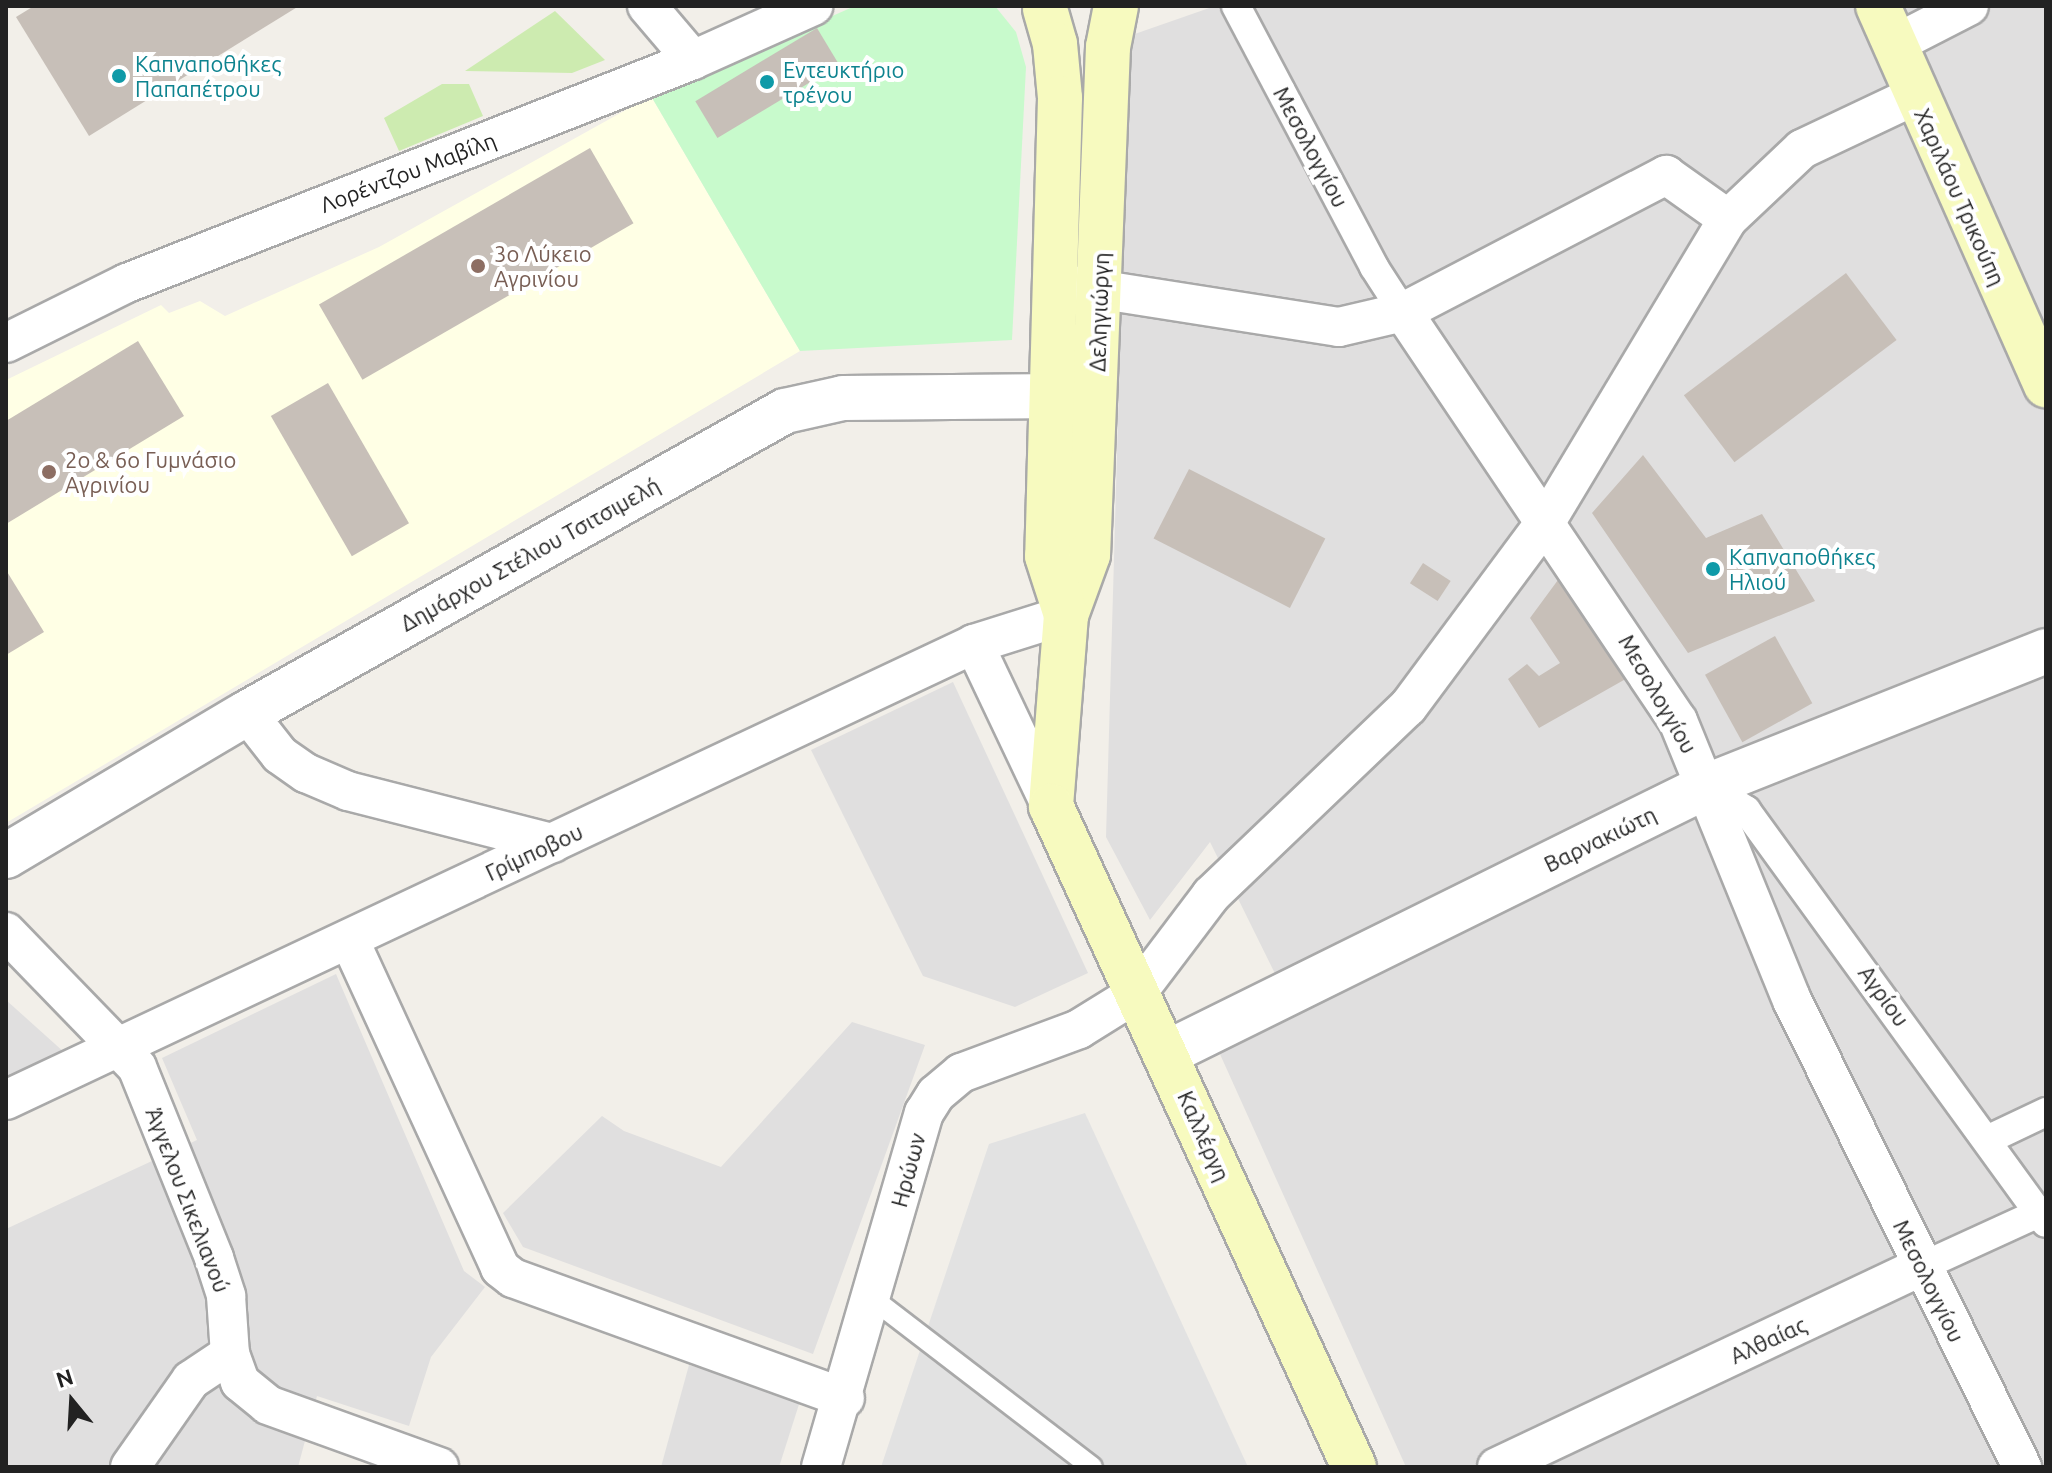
<!DOCTYPE html>
<meta charset="utf-8">
<style>
body{margin:0}
#map{position:relative;width:2052px;height:1473px;overflow:hidden;background:#f2efe9;font-family:Ubuntu,sans-serif}
div>[style]{position:absolute}
.residential>*{inset:0;background:#e0dfdf}
.education>*{inset:0;background:#ffffe5}
.grass>*{inset:0;background:#cdebb0}
.park>*{inset:0;background:#c8facc}
.parking>*{inset:0;background:#e2e2e2}
.building>*{inset:0;background:#c7bfb8;transform-origin:0 0}
.roads{filter:drop-shadow(2px 0 #a9a9a9) drop-shadow(-2px 0 #a9a9a9) drop-shadow(0 2px #a9a9a9) drop-shadow(0 -2px #a9a9a9)}
.service>*{height:20px;margin:-10px;padding:0 10px;transform-origin:10px;border-radius:10px;background:#fff}
.pedestrian>*{height:28px;margin:-14px;padding:0 14px;transform-origin:14px;border-radius:14px;background:#fff}
.minor>*{height:38px;margin:-19px;padding:0 19px;transform-origin:19px;border-radius:19px;background:#fff}
.tertiary>*{height:44px;margin:-22px;padding:0 22px;transform-origin:22px;border-radius:22px;background:#fff}
.secondary>*{height:44px;margin:-22px;padding:0 22px;transform-origin:22px;border-radius:22px;background:#f7fabf}
.dots>*{width:22px;height:22px;translate:-50% -50%;box-sizing:border-box;border:4px solid #fff;border-radius:50%}
span{translate:-50% -50%;white-space:nowrap;text-align:center;line-height:1.15;-webkit-text-stroke:8px #fff;paint-order:stroke}
.culture-label{font-size:22px;color:#0d838f}
.left{translate:0 -50%;text-align:left}
.street-label{font-size:22px;color:#222}
.education-label{font-size:22px;color:#785e54}
.frame{position:absolute;inset:0;border:8px solid #222;pointer-events:none}
.north{position:absolute;left:32px;top:1361px;width:80px;height:80px;-webkit-text-stroke:6px #fff;paint-order:stroke;rotate:342deg;font-size:22px;font-weight:700;line-height:32px;text-align:center;color:#222}
.north::after{content:'';display:block;margin:auto;width:28px;height:36px;background:#222;clip-path:polygon(50% 0,100% 100%,50% 72%,0 100%)}
</style>
<div id="map">
<div class="residential">
<div style="clip-path:polygon(1215px 6px,2046px 6px,2046px 1467px,1406px 1467px,1219px 1052px,1295px 1014px,1210px 842px,1150px 920px,1106px 837px,1129px 36px)"></div>
<div style="clip-path:polygon(953px 682px,1088px 973px,1015px 1007px,923px 976px,811px 750px)"></div>
<div style="clip-path:polygon(336px 974px,464px 1271px,485px 1287px,431px 1357px,409px 1426px,317px 1396px,298px 1467px,6px 1467px,6px 1229px,197px 1140px,162px 1058px)"></div>
<div style="clip-path:polygon(6px 1000px,65px 1053px,6px 1079px)"></div>
<div style="clip-path:polygon(852px 1022px,925px 1045px,813px 1354px,523px 1247px,503px 1213px,602px 1116px,624px 1131px,721px 1167px)"></div>
<div style="clip-path:polygon(689px 1365px,801px 1398px,779px 1467px,661px 1467px)"></div>
</div>
<div class="education">
<div style="clip-path:polygon(651px 96px,800px 351px,6px 823px,6px 380px,161px 305px,169px 313px,200px 301px,225px 316px,379px 247px)"></div>
</div>
<div class="grass">
<div style="clip-path:polygon(555px 11px,605px 60px,572px 73px,465px 71px)"></div>
<div style="clip-path:polygon(442px 84px,469px 84px,483px 116px,399px 151px,384px 118px)"></div>
</div>
<div class="park">
<div style="clip-path:polygon(855px 6px,995px 6px,1016px 32px,1026px 67px,1012px 340px,800px 351px,651px 96px)"></div>
</div>
<div class="parking">
<div style="clip-path:polygon(1085px 1113px,1248px 1467px,881px 1467px,989px 1144px)"></div>
</div>
<div class="building">
<div style="clip-path:polygon(34px 6px,299px 6px,89px 136px,16px 17px)"></div>
<div style="left:817px;top:28px;width:43px;height:142px;rotate:59deg"></div>
<div style="left:590px;top:148px;width:87px;height:313px;rotate:60deg"></div>
<div style="left:1846px;top:273px;width:84px;height:203px;rotate:53deg"></div>
<div style="clip-path:polygon(138px 341px,184px 416px,6px 524px,6px 421px)"></div>
<div style="left:328px;top:383px;width:162px;height:66px;rotate:60deg"></div>
<div style="clip-path:polygon(1643px 455px,1706px 538px,1762px 514px,1815px 601px,1688px 653px,1592px 513px)"></div>
<div style="left:1189px;top:469px;width:153px;height:78px;rotate:27deg"></div>
<div style="left:1423px;top:563px;width:33px;height:24px;rotate:33deg"></div>
<div style="clip-path:polygon(1569px 565px,1638px 672px,1539px 728px,1508px 679px,1527px 664px,1539px 676px,1560px 663px,1530px 618px)"></div>
<div style="clip-path:polygon(6px 570px,44px 632px,6px 655px)"></div>
<div style="left:1775px;top:636px;width:77px;height:80px;rotate:61deg"></div>
</div>
<div class="roads">
<div class="service">
<div style="left:873px;top:1299px;width:276px;rotate:37.5deg"></div>
</div>
<div class="pedestrian">
<div style="left:1236px;top:6px;width:295px;rotate:62.1deg"></div>
<div style="left:1374px;top:267px;width:54px;rotate:57.2deg"></div>
<div style="left:1707px;top:786px;width:46px;rotate:31.6deg"></div>
<div style="left:1746px;top:810px;width:510px;rotate:54.01deg"></div>
<div style="left:1987px;top:1140px;width:65px;rotate:-25.4deg"></div>
<div style="left:1923px;top:1266px;width:128px;rotate:-24.6deg"></div>
</div>
<div class="minor">
<div style="left:647px;top:6px;width:71px;rotate:49.6deg"></div>
<div style="left:1895px;top:44px;width:83px;rotate:-27.2deg"></div>
<div style="left:1071px;top:285px;width:271px;rotate:8.9deg"></div>
<div style="left:1339px;top:327px;width:66px;rotate:-13.2deg"></div>
<div style="left:1403px;top:312px;width:297px;rotate:-27.5deg"></div>
<div style="left:1666px;top:175px;width:76px;rotate:35.4deg"></div>
<div style="left:1403px;top:312px;width:493px;rotate:56.1deg"></div>
<div style="left:1678px;top:721px;width:301px;rotate:67.8deg"></div>
<div style="left:1792px;top:1000px;width:521px;rotate:63.78deg"></div>
<div style="left:6px;top:343px;width:135px;rotate:-26.4deg"></div>
<div style="left:127px;top:283px;width:608px;rotate:-21.5deg"></div>
<div style="left:693px;top:60px;width:132px;rotate:-24.2deg"></div>
<div style="left:974px;top:644px;width:179px;rotate:64.6deg"></div>
<div style="left:247px;top:713px;width:53px;rotate:51.8deg"></div>
<div style="left:280px;top:755px;width:32px;rotate:35deg"></div>
<div style="left:306px;top:773px;width:46px;rotate:23.2deg"></div>
<div style="left:348px;top:791px;width:211px;rotate:14.3deg"></div>
<div style="left:6px;top:932px;width:188px;rotate:45.9deg"></div>
<div style="left:137px;top:1067px;width:206px;rotate:68deg"></div>
<div style="left:214px;top:1258px;width:40px;rotate:72deg"></div>
<div style="left:226px;top:1296px;width:58px;rotate:86.1deg"></div>
<div style="left:230px;top:1354px;width:30px;rotate:70deg"></div>
<div style="left:240px;top:1382px;width:36px;rotate:39deg"></div>
<div style="left:268px;top:1405px;width:182px;rotate:19.9deg"></div>
<div style="left:349px;top:939px;width:362px;rotate:65.3deg"></div>
<div style="left:500px;top:1268px;width:16px;rotate:38deg"></div>
<div style="left:513px;top:1278px;width:353px;rotate:19.9deg"></div>
<div style="left:6px;top:1100px;width:1070px;rotate:-25.22deg"></div>
<div style="left:974px;top:644px;width:96px;rotate:-17.5deg"></div>
<div style="left:130px;top:1467px;width:106px;rotate:-55deg"></div>
<div style="left:191px;top:1380px;width:47px;rotate:-33.7deg"></div>
<div style="left:821px;top:1467px;width:369px;rotate:-73.8deg"></div>
<div style="left:924px;top:1113px;width:22px;rotate:-58deg"></div>
<div style="left:936px;top:1094px;width:33px;rotate:-40deg"></div>
<div style="left:961px;top:1073px;width:126px;rotate:-20.4deg"></div>
<div style="left:1079px;top:1029px;width:68px;rotate:-31.8deg"></div>
<div style="left:1137px;top:993px;width:123px;rotate:-52.9deg"></div>
<div style="left:1211px;top:895px;width:272px;rotate:-43.7deg"></div>
<div style="left:1408px;top:707px;width:233px;rotate:-53.4deg"></div>
<div style="left:1547px;top:520px;width:351px;rotate:-59deg"></div>
<div style="left:1728px;top:219px;width:102px;rotate:-43.4deg"></div>
<div style="left:1802px;top:149px;width:124px;rotate:-25.3deg"></div>
<div style="left:1497px;top:1467px;width:471px;rotate:-25.3deg"></div>
</div>
<div class="tertiary">
<div style="left:6px;top:856px;width:280px;rotate:-30.7deg"></div>
<div style="left:247px;top:713px;width:617px;rotate:-29.31deg"></div>
<div style="left:785px;top:411px;width:59px;rotate:-12.6deg"></div>
<div style="left:843px;top:398px;width:245px;rotate:-0.5deg"></div>
<div style="left:1167px;top:1053px;width:602px;rotate:-26.31deg"></div>
<div style="left:1707px;top:786px;width:365px;rotate:-21.7deg"></div>
</div>
<div class="secondary">
<div style="left:1116px;top:6px;width:42px;rotate:101deg"></div>
<div style="left:1108px;top:47px;width:508px;rotate:92.25deg"></div>
<div style="left:1088px;top:555px;width:64px;rotate:110.1deg"></div>
<div style="left:1066px;top:615px;width:192px;rotate:94.5deg"></div>
<div style="left:1051px;top:806px;width:727px;rotate:65.37deg"></div>
<div style="left:1878px;top:6px;width:415px;rotate:66.1deg"></div>
<div style="left:1045px;top:9px;width:36px;rotate:74deg"></div>
<div style="left:1055px;top:44px;width:54px;rotate:84.7deg"></div>
<div style="left:1060px;top:98px;width:458px;rotate:91.6deg"></div>
<div style="left:1047px;top:556px;width:62px;rotate:72.1deg"></div>
</div>
</div>
<div class="dots">
<div style="left:119px;top:76px;background:#0f9aa8"></div>
<div style="left:767px;top:82px;background:#0f9aa8"></div>
<div style="left:478px;top:266px;background:#8d6e63"></div>
<div style="left:49px;top:472px;background:#8d6e63"></div>
<div style="left:1713px;top:569px;background:#0f9aa8"></div>
</div>
<div class="culture-label">
<span class="left" style="left:135px;top:76px">Καπναποθήκες<br>Παπαπέτρου</span>
<span class="left" style="left:783px;top:82px">Εντευκτήριο<br>τρένου</span>
<span class="left" style="left:1729px;top:569px">Καπναποθήκες<br>Ηλιού</span>
</div>
<div class="street-label">
<span style="left:1311px;top:147px;rotate:62deg">Μεσολογγίου</span>
<span style="left:408px;top:172px;rotate:-21deg">Λορέντζου Μαβίλη</span>
<span style="left:1960px;top:197px;rotate:66deg">Χαριλάου Τρικούπη</span>
<span style="left:1099px;top:312px;rotate:-88deg">Δεληγιώργη</span>
<span style="left:530px;top:554px;rotate:-29deg">Δημάρχου Στέλιου Τσιτσιμελή</span>
<span style="left:1658px;top:694px;rotate:60deg">Μεσολογγίου</span>
<span style="left:1600px;top:839px;rotate:-26deg">Βαρνακιώτη</span>
<span style="left:534px;top:852px;rotate:-25deg">Γρίμποβου</span>
<span style="left:1884px;top:996px;rotate:54deg">Αγρίου</span>
<span style="left:1204px;top:1136px;rotate:66deg">Καλλέργη</span>
<span style="left:908px;top:1170px;rotate:-75deg">Ηρώων</span>
<span style="left:188px;top:1200px;rotate:69deg">Άγγελου Σικελιανού</span>
<span style="left:1929px;top:1281px;rotate:64deg">Μεσολογγίου</span>
<span style="left:1768px;top:1340px;rotate:-25deg">Αλθαίας</span>
</div>
<div class="education-label">
<span class="left" style="left:494px;top:266px">3ο Λύκειο<br>Αγρινίου</span>
<span class="left" style="left:65px;top:472px">2ο &amp; 6ο Γυμνάσιο<br>Αγρινίου</span>
</div>
<div class="frame"></div>
<div class="north">N</div>
</div>
